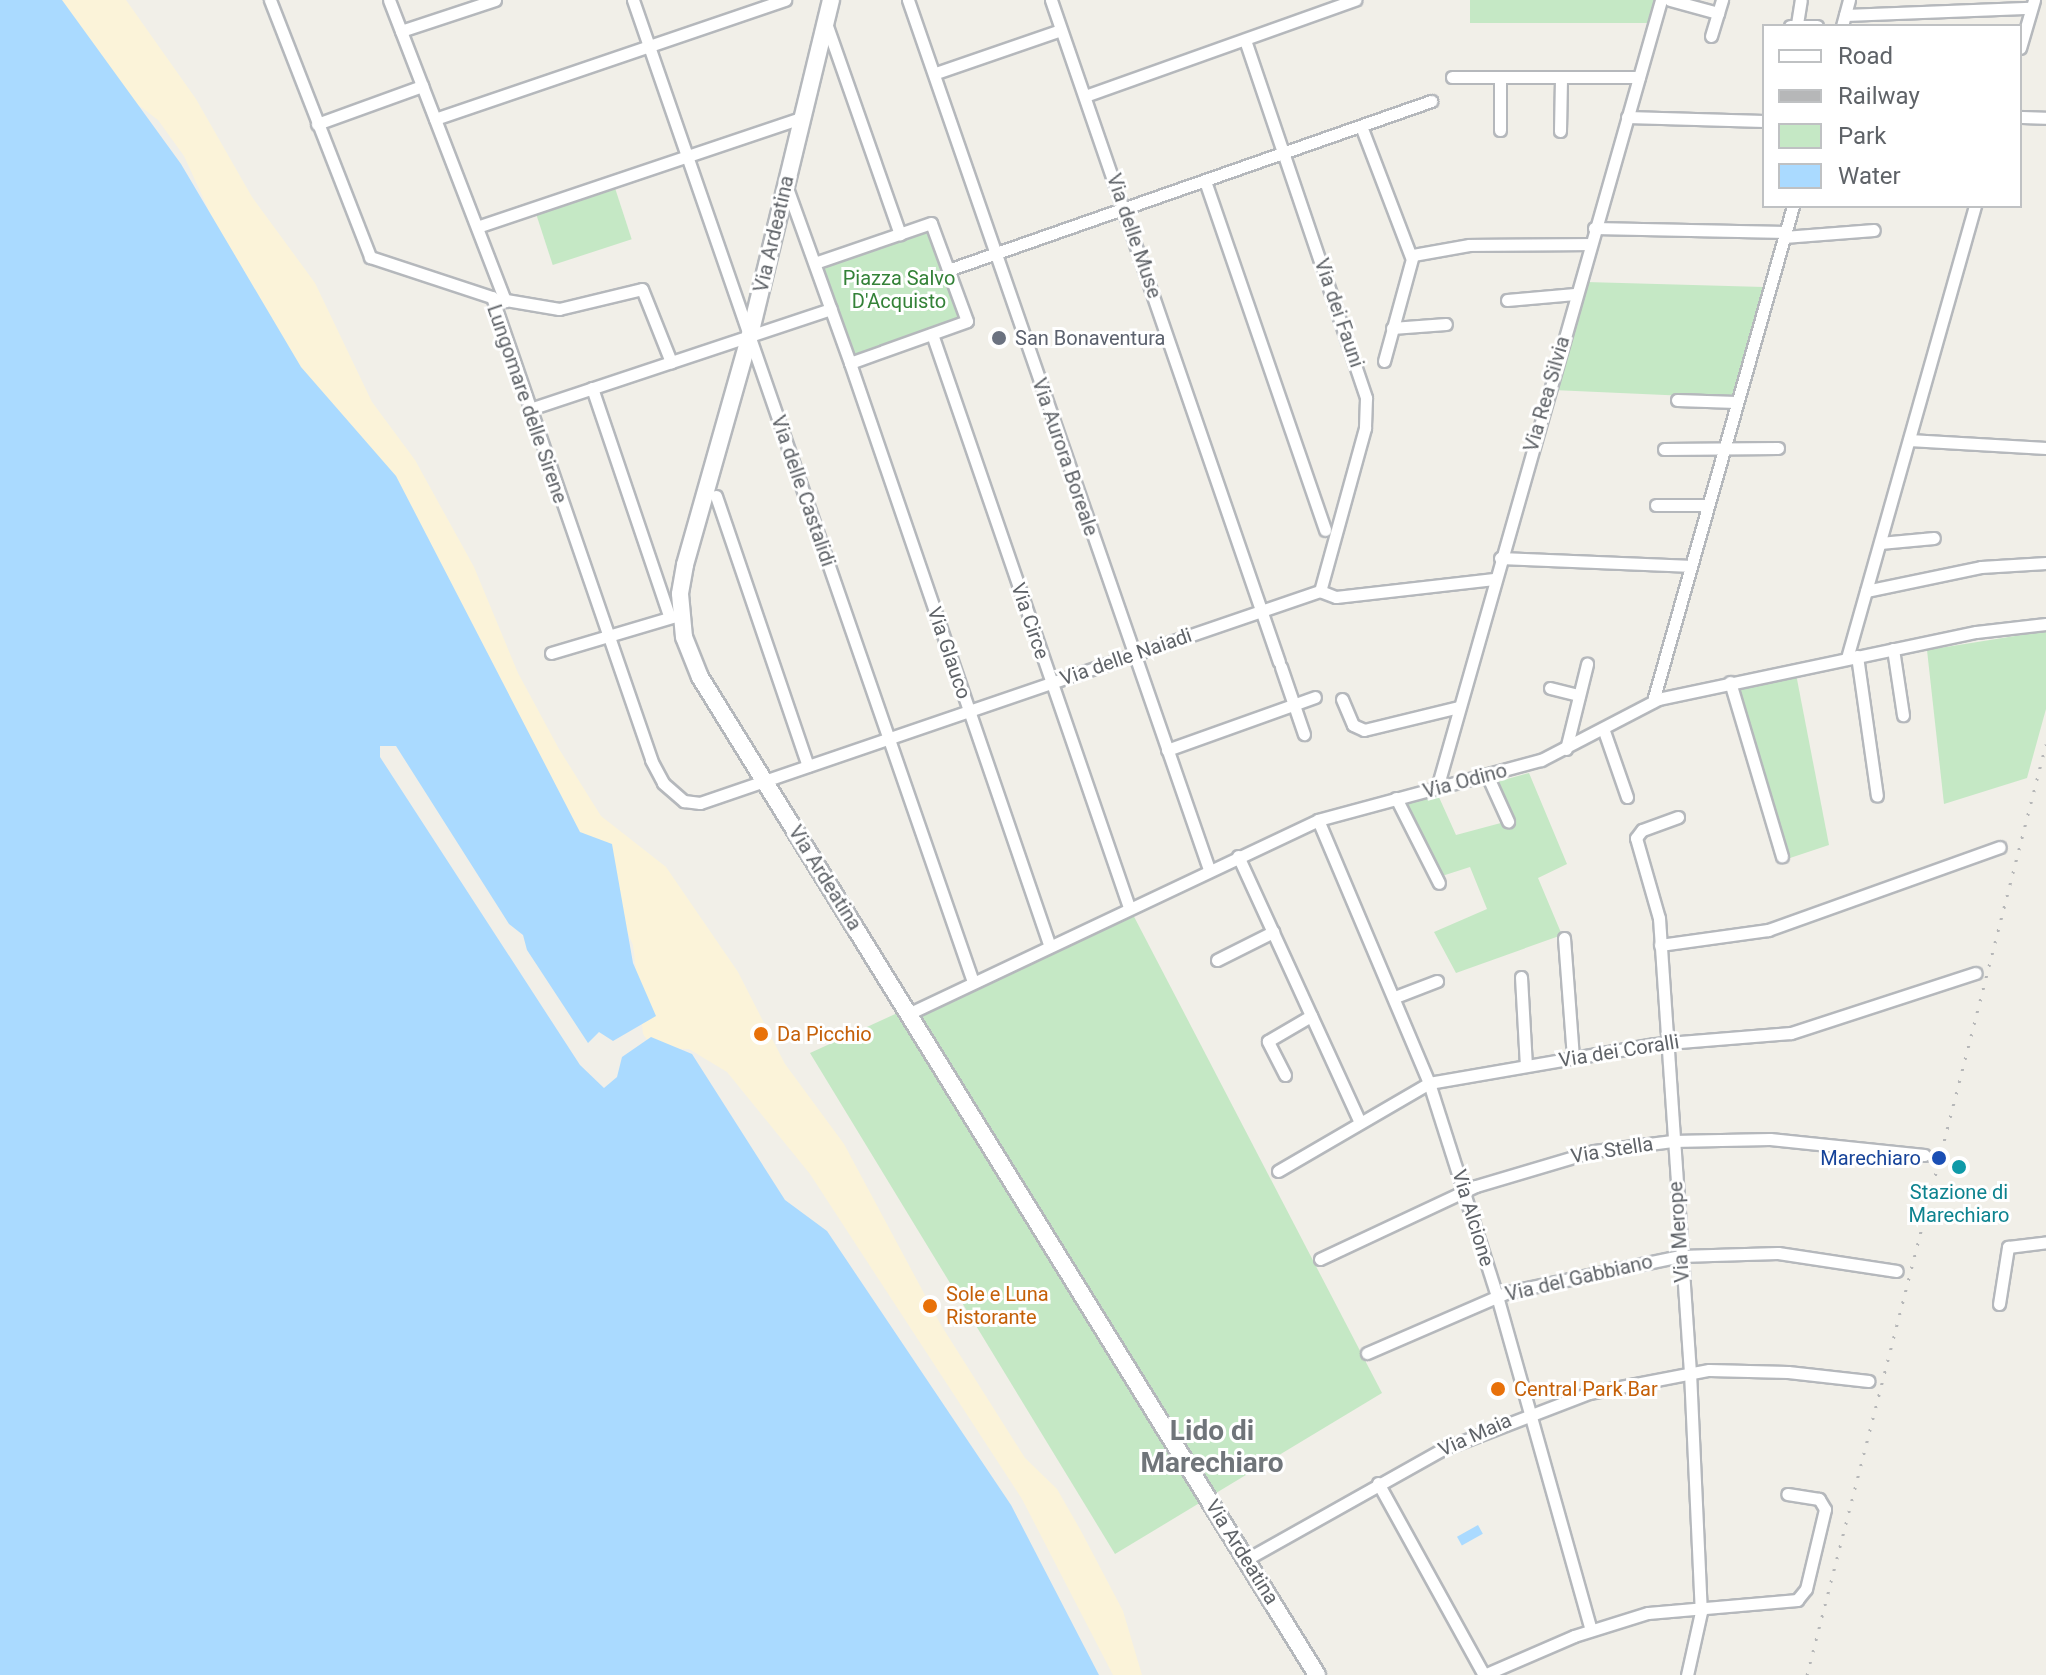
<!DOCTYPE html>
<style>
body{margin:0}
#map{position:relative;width:2046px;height:1675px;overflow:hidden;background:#f1efe8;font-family:Roboto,sans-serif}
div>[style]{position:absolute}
.green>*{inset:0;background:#c5e8c5;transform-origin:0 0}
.sand>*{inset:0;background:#fbf3d9}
.water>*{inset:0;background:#aadaff;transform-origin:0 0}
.roads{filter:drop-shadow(2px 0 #b5b8bc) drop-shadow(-2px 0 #b5b8bc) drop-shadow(0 2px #b5b8bc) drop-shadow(0 -2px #b5b8bc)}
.street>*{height:11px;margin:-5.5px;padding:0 5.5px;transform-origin:5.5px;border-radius:5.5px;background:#fff}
.secondary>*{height:16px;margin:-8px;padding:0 8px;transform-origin:8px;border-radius:8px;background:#fff}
.rail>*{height:3px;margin-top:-1.5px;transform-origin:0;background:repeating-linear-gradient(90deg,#b6b7b8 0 2px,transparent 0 12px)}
.dots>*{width:22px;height:22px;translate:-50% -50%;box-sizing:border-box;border:4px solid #fff;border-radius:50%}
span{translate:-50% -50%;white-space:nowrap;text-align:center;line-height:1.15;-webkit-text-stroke:6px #fff;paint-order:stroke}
.street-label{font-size:20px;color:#5f6368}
.park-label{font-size:20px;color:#348238}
.worship-label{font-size:20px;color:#5b616d}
.left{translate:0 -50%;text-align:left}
.food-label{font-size:20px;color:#c56008}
.transit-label{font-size:20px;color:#164399}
.right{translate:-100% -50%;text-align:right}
.culture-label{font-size:20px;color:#0d838f}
.district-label{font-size:28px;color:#70757a;font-weight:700}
.legend{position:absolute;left:1762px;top:24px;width:260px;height:184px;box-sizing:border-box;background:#fff;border:2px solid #bfc1c3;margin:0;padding:10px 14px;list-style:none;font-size:24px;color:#5f6368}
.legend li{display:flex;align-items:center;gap:16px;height:40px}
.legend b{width:40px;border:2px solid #bfc1c3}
</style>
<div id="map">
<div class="green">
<div style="left:1470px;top:0;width:186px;height:23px"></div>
<div style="left:615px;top:188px;width:54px;height:83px;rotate:72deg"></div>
<div style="left:931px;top:223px;width:104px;height:123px;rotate:70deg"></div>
<div style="clip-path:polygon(1586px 282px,1764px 287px,1732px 398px,1553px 390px)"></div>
<div style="clip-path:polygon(2046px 631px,2046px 709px,2027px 778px,1944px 804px,1927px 650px)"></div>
<div style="clip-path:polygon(1796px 674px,1829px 845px,1787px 859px,1737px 687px)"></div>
<div style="clip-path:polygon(1529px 773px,1567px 864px,1538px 878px,1562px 935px,1456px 973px,1434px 932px,1487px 909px,1470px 867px,1442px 876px,1405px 803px,1438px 795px,1456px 835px,1512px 820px,1496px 782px)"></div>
<div style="clip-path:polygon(1129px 907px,1382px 1393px,1115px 1554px,810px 1053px)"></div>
</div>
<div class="sand">
<div style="clip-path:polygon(44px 0,126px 0,196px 99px,252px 197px,315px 283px,372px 402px,415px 460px,474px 567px,518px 673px,559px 749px,601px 816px,666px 867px,738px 972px,785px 1064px,844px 1144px,941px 1325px,1025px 1458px,1057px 1489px,1081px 1531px,1123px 1611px,1142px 1675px,1113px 1675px,1022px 1499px,810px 1174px,727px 1072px,689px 1049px,653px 1048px,643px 1034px,633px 945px,599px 869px,247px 294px,184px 156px,158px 120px,110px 83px)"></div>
</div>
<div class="water">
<div style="clip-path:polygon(0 0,62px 0,181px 164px,301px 367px,396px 476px,580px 832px,612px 844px,633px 963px,656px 1016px,613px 1041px,599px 1032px,588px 1043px,527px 950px,523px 935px,509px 924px,396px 746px,380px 746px,380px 757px,580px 1065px,604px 1088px,617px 1077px,622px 1057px,651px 1037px,692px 1054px,785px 1200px,827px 1231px,1011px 1505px,1099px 1675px,0 1675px)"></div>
<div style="left:1478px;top:1525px;width:10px;height:24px;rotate:61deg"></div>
</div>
<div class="roads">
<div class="street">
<div style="left:270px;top:0;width:276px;rotate:68.7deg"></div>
<div style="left:370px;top:257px;width:128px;rotate:18.2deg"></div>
<div style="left:492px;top:297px;width:490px;rotate:71deg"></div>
<div style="left:651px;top:760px;width:26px;rotate:62deg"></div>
<div style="left:663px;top:783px;width:28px;rotate:41deg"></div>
<div style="left:684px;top:801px;width:16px;rotate:7deg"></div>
<div style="left:700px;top:803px;width:655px;rotate:-18.88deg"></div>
<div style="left:1320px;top:591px;width:17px;rotate:21deg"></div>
<div style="left:1336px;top:597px;width:159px;rotate:-6.5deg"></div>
<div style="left:389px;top:0;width:323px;rotate:68.9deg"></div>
<div style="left:633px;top:0;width:1039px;rotate:70.9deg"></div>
<div style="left:908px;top:0;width:920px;rotate:70.9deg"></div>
<div style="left:1051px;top:0;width:700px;rotate:71deg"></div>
<div style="left:1670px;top:0;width:50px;rotate:15.2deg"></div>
<div style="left:1845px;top:15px;width:186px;rotate:-2.2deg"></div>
<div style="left:826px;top:23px;width:224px;rotate:70.7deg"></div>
<div style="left:1797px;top:24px;width:24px;rotate:-81deg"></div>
<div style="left:1790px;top:26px;width:27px"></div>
<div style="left:1842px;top:26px;width:27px;rotate:-75deg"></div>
<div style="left:401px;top:31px;width:99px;rotate:-18.3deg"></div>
<div style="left:1711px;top:36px;width:38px;rotate:-73deg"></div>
<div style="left:1245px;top:40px;width:378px;rotate:71.3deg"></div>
<div style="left:1366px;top:398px;width:30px;rotate:92deg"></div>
<div style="left:1365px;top:428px;width:169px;rotate:105.4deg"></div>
<div style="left:2020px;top:48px;width:50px;rotate:-73.7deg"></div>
<div style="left:936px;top:73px;width:132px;rotate:-19deg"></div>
<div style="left:1452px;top:77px;width:187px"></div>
<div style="left:1500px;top:77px;width:53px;rotate:90deg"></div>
<div style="left:1085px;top:96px;width:287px;rotate:-19.6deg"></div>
<div style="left:1627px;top:117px;width:137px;rotate:1.7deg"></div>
<div style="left:2020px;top:117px;width:26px;rotate:2deg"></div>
<div style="left:435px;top:119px;width:370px;rotate:-18.8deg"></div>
<div style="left:317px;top:124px;width:112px;rotate:-19.9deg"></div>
<div style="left:1361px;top:126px;width:140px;rotate:69.1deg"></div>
<div style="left:1560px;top:131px;width:54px;rotate:-88.9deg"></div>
<div style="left:1205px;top:181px;width:369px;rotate:71deg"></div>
<div style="left:786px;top:185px;width:189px;rotate:70.2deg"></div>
<div style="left:850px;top:363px;width:124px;rotate:-19.7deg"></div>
<div style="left:967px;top:321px;width:104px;rotate:-110.2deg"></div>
<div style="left:931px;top:223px;width:123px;rotate:161deg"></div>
<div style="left:477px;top:227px;width:344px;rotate:-18.6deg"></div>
<div style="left:1594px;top:228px;width:192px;rotate:1.2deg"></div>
<div style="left:1784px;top:237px;width:90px;rotate:-4.4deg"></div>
<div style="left:948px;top:270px;width:512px;rotate:-19.28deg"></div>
<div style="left:500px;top:299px;width:60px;rotate:9.6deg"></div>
<div style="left:559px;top:309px;width:85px;rotate:-13.5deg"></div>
<div style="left:642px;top:289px;width:79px;rotate:68.3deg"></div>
<div style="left:1507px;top:300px;width:68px;rotate:-5deg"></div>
<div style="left:1392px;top:328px;width:54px;rotate:-4.2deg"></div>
<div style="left:932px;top:334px;width:606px;rotate:71.03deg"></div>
<div style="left:1384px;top:361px;width:110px;rotate:-74.7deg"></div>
<div style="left:1413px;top:255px;width:57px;rotate:-10.1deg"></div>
<div style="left:1469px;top:245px;width:121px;rotate:-0.5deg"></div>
<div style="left:850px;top:363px;width:614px;rotate:71.09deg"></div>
<div style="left:592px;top:388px;width:240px;rotate:71.3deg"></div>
<div style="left:1677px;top:400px;width:59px;rotate:1.9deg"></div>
<div style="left:530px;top:409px;width:317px;rotate:-18.4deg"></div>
<div style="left:1909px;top:440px;width:137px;rotate:3.3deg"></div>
<div style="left:1664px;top:449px;width:114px;rotate:-0.5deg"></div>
<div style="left:716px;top:496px;width:285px;rotate:71.2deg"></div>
<div style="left:1656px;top:505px;width:49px"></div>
<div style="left:1880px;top:543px;width:54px;rotate:-5.3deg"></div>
<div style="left:1500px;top:558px;width:187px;rotate:2.4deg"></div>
<div style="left:1866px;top:591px;width:117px;rotate:-11.8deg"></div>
<div style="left:1981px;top:567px;width:65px;rotate:-3.5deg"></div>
<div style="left:1893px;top:649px;width:67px;rotate:81.4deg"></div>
<div style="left:551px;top:653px;width:130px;rotate:-16.5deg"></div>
<div style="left:1857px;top:656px;width:141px;rotate:81.9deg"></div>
<div style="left:1847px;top:658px;width:470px;rotate:-74.2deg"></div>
<div style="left:1281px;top:667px;width:71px;rotate:71.1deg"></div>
<div style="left:1730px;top:682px;width:182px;rotate:73.4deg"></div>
<div style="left:1550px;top:688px;width:30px;rotate:14deg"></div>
<div style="left:1342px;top:699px;width:28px;rotate:67deg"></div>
<div style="left:1353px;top:725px;width:12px;rotate:24deg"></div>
<div style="left:1364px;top:730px;width:98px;rotate:-13.6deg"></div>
<div style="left:1653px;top:701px;width:514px;rotate:-74.21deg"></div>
<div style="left:1604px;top:731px;width:70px;rotate:70.8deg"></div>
<div style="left:1566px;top:749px;width:88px;rotate:-76.1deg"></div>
<div style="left:1167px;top:750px;width:157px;rotate:-19.7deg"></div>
<div style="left:1487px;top:775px;width:51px;rotate:65.5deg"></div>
<div style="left:1437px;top:788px;width:819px;rotate:-74.13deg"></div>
<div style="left:1396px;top:798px;width:95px;rotate:63.2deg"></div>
<div style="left:1678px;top:817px;width:38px;rotate:160deg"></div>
<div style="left:1642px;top:830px;width:10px;rotate:127deg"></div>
<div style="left:1636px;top:838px;width:83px;rotate:74deg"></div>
<div style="left:1659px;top:918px;width:455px;rotate:86.1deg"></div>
<div style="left:1690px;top:1372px;width:240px;rotate:87.4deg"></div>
<div style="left:1701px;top:1612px;width:65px;rotate:102.5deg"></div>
<div style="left:1318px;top:820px;width:285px;rotate:67.1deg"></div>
<div style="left:1429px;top:1083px;width:224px;rotate:72.3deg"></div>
<div style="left:1497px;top:1296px;width:347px;rotate:74.3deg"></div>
<div style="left:1238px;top:856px;width:293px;rotate:65.4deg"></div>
<div style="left:1564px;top:938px;width:120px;rotate:85.7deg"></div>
<div style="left:1660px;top:945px;width:109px;rotate:-7.9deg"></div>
<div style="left:1768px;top:930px;width:246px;rotate:-19.7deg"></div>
<div style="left:1217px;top:960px;width:63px;rotate:-26.6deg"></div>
<div style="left:1521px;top:977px;width:89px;rotate:86.8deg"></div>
<div style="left:1395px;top:997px;width:45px;rotate:-20.9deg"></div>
<div style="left:908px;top:1014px;width:454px;rotate:-25.3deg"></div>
<div style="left:1318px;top:820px;width:231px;rotate:-15.1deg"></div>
<div style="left:1541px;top:760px;width:132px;rotate:-27.5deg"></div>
<div style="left:1658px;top:699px;width:325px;rotate:-11.9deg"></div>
<div style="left:1976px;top:632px;width:70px;rotate:-6.5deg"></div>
<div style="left:1285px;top:1075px;width:38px;rotate:-117deg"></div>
<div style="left:1268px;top:1041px;width:50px;rotate:-30.2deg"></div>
<div style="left:1278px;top:1171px;width:175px;rotate:-30.2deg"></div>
<div style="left:1429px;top:1083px;width:229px;rotate:-9.8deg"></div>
<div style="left:1655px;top:1044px;width:136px;rotate:-4.6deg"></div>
<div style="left:1791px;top:1033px;width:194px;rotate:-18deg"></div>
<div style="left:1320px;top:1259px;width:172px;rotate:-25.1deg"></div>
<div style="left:1476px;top:1186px;width:123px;rotate:-16.5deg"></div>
<div style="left:1594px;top:1151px;width:79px;rotate:-7.3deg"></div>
<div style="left:1672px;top:1141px;width:98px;rotate:-1.2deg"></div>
<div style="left:1770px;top:1139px;width:155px;rotate:5.9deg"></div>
<div style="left:1999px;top:1304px;width:58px;rotate:-81deg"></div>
<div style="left:2008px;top:1247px;width:38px;rotate:-7deg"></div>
<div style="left:1367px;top:1353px;width:154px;rotate:-23.4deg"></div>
<div style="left:1508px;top:1292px;width:176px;rotate:-11.8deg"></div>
<div style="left:1680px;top:1256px;width:98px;rotate:-1.8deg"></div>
<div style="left:1778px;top:1253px;width:120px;rotate:8.6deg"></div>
<div style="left:1378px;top:1483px;width:219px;rotate:61.1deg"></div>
<div style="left:1247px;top:1559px;width:225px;rotate:-29.3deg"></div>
<div style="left:1443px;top:1449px;width:156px;rotate:-21deg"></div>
<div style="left:1589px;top:1393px;width:122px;rotate:-10.9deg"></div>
<div style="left:1709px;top:1370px;width:79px;rotate:1.5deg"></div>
<div style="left:1788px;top:1372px;width:81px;rotate:6.4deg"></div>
<div style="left:1484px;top:1675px;width:98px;rotate:-23.4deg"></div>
<div style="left:1574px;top:1636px;width:77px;rotate:-17.3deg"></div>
<div style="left:1648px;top:1613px;width:150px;rotate:-5deg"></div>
<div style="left:1797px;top:1600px;width:14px;rotate:-51deg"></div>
<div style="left:1806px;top:1589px;width:82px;rotate:-76.6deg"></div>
<div style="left:1825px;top:1509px;width:12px;rotate:-121deg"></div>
<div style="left:1819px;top:1499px;width:32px;rotate:-171deg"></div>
</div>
<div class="secondary">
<div style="left:831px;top:0;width:345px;rotate:103.6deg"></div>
<div style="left:750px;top:335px;width:239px;rotate:105.8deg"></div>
<div style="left:685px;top:565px;width:29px;rotate:100deg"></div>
<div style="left:680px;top:594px;width:43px;rotate:84.7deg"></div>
<div style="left:684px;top:637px;width:43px;rotate:68.2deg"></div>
<div style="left:700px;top:677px;width:1173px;rotate:58.27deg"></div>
</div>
</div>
<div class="rail">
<div style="left:1807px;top:1675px;width:961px;rotate:-75.6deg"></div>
</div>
<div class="dots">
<div style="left:999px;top:338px;background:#6b7280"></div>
<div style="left:761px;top:1034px;background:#e8710a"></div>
<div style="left:1939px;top:1158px;background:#1a4fb4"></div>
<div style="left:1959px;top:1167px;background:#0f9aa8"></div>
<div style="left:930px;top:1306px;background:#e8710a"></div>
<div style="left:1498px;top:1389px;background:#e8710a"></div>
</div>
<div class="street-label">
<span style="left:774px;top:234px;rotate:-77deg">Via Ardeatina</span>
<span style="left:1134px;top:236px;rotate:71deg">Via delle Muse</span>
<span style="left:1339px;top:313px;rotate:71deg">Via dei Fauni</span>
<span style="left:1547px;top:394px;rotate:-74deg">Via Rea Silvia</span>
<span style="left:527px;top:404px;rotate:71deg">Lungomare delle Sirene</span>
<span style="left:1065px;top:457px;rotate:71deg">Via Aurora Boreale</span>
<span style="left:803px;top:491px;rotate:71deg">Via delle Castalidi</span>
<span style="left:1030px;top:621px;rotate:71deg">Via Circe</span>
<span style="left:949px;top:653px;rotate:71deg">Via Glauco</span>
<span style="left:1126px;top:657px;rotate:-19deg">Via delle Naiadi</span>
<span style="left:1465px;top:781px;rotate:-15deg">Via Odino</span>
<span style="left:825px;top:878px;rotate:58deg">Via Ardeatina</span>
<span style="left:1619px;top:1051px;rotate:-9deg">Via dei Coralli</span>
<span style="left:1612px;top:1150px;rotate:-9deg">Via Stella</span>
<span style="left:1473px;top:1218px;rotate:73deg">Via Alcione</span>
<span style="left:1679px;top:1232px;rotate:-94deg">Via Merope</span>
<span style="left:1579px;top:1278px;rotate:-13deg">Via del Gabbiano</span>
<span style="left:1475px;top:1435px;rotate:-24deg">Via Maia</span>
<span style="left:1242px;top:1552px;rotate:58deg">Via Ardeatina</span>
</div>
<div class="park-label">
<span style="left:899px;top:290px">Piazza Salvo<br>D'Acquisto</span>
</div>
<div class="worship-label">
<span class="left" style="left:1015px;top:338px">San Bonaventura</span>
</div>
<div class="food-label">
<span class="left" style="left:777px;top:1034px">Da Picchio</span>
<span class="left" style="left:946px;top:1306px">Sole e Luna<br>Ristorante</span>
<span class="left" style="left:1514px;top:1389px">Central Park Bar</span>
</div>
<div class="transit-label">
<span class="right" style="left:1921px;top:1158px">Marechiaro</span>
</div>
<div class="culture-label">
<span style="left:1959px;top:1204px">Stazione di<br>Marechiaro</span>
</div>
<div class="district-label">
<span style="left:1212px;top:1447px">Lido di<br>Marechiaro</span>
</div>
<ul class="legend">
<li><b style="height:10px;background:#fff"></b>Road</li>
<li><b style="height:10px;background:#b6b7b8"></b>Railway</li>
<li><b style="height:22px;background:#c5e8c5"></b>Park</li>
<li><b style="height:22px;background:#aadaff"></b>Water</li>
</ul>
</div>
